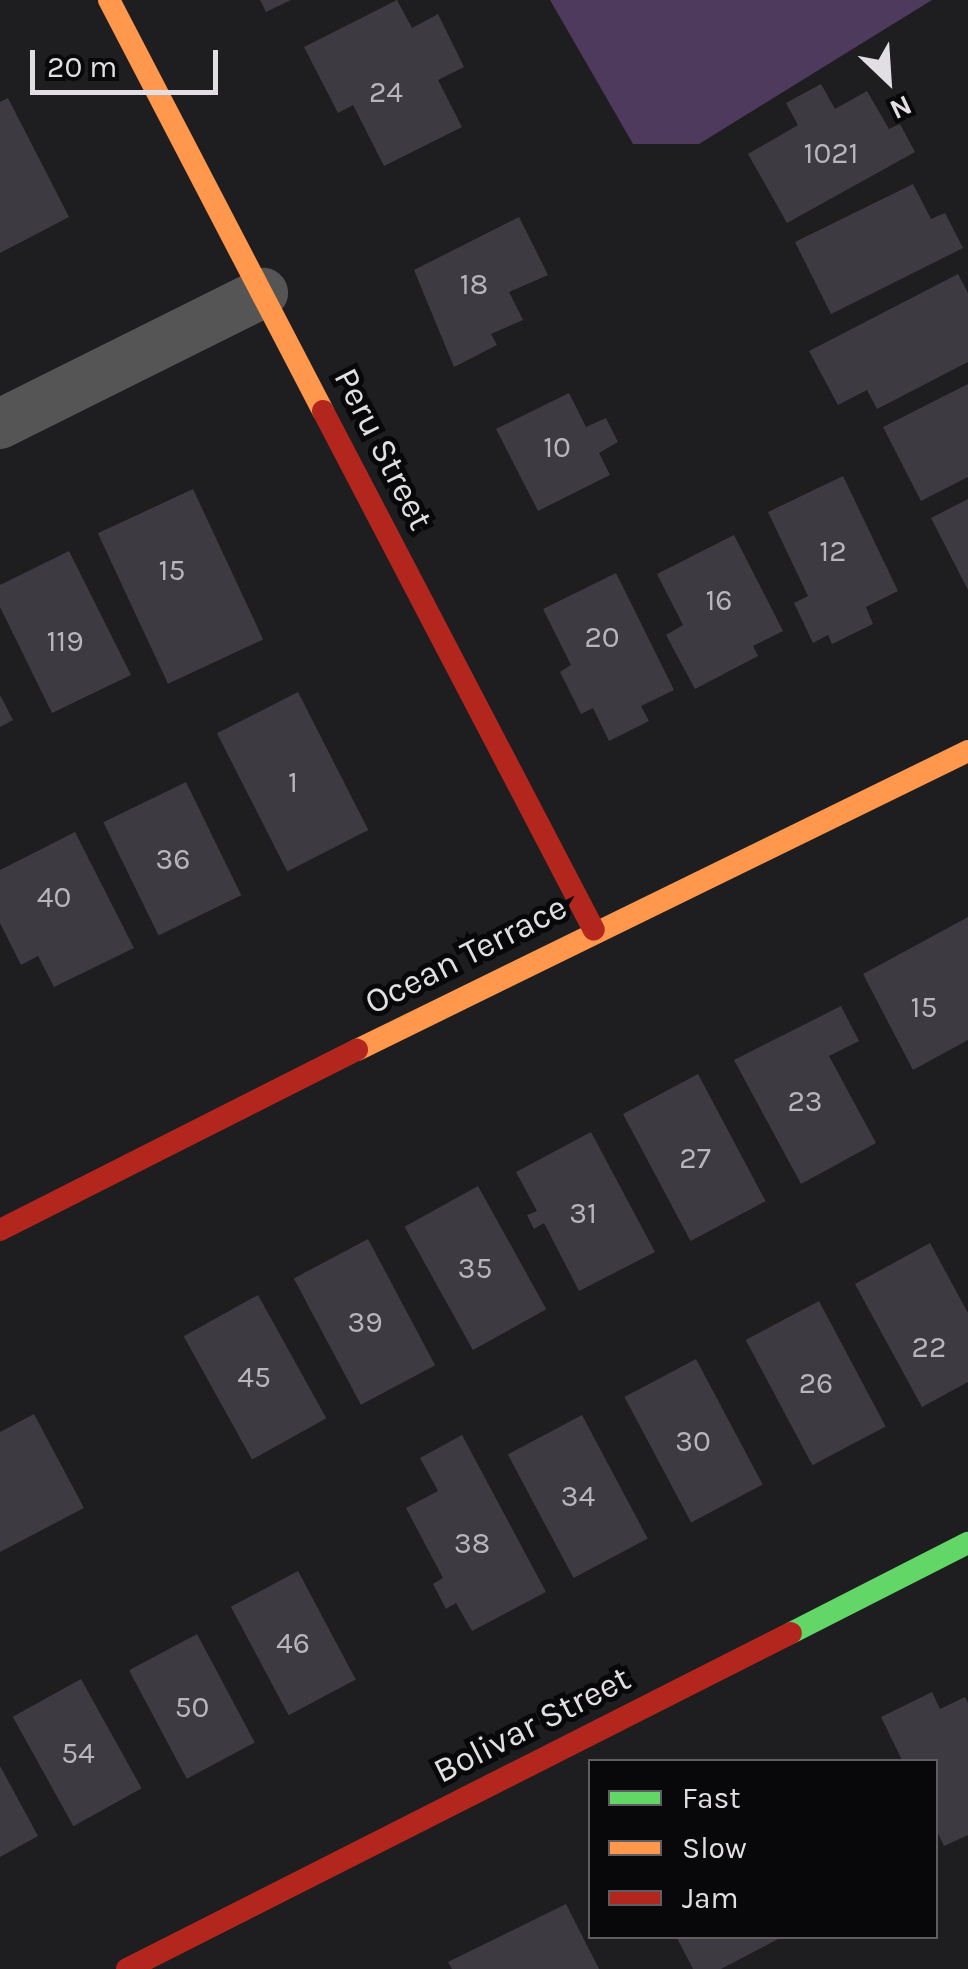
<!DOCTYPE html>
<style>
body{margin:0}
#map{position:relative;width:968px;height:1969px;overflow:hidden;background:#1e1d20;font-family:Karla,sans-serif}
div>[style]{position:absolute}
.forest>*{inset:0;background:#4d3a5c}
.building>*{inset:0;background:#3e3a42;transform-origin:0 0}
.street>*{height:50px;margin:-25px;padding:0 25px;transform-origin:25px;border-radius:25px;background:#555556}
.fast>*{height:22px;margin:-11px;padding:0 11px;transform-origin:11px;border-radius:11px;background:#63d668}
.slow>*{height:22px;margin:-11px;padding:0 11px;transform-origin:11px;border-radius:11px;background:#ff974d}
.jam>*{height:22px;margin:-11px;padding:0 11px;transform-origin:11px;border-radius:11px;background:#b3261e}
span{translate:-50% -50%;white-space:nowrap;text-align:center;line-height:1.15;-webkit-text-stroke:10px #080709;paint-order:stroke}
.number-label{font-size:30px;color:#b8b6bb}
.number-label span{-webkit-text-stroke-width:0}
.street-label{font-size:35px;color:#e1dfe3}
.legend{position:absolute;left:588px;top:1759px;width:350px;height:180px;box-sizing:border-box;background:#080709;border:2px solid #5f5d60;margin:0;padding:12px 18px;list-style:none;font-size:30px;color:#e1dfe3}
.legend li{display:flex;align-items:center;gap:20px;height:50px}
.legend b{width:50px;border:2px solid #5f5d60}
.north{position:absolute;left:838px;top:30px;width:100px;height:100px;-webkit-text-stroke:8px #080709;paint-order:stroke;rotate:155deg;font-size:28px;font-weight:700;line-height:40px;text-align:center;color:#e1dfe3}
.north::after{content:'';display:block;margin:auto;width:35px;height:45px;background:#e1dfe3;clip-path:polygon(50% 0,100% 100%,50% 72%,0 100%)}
.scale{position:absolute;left:30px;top:50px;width:188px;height:45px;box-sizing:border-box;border:5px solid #e1dfe3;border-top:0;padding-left:12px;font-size:30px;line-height:35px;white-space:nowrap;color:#e1dfe3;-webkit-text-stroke:8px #080709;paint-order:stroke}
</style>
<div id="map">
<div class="forest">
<div style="clip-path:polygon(550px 0,932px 0,699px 144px,633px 144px)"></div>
</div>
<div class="building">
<div style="clip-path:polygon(260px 0,291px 0,266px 12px)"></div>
<div style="clip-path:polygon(397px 0,412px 28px,438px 14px,464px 67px,438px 80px,462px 127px,384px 166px,353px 105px,338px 113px,304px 47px)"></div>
<div style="clip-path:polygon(821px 84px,835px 109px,867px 91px,889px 129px,900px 124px,915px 152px,787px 223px,748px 154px,798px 125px,786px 103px)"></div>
<div style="clip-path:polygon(8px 98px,69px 217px,0 253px,0 102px)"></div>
<div style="clip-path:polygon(913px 184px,931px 219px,945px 213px,963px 248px,831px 314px,795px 242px)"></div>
<div style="clip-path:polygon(519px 217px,548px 275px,509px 292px,523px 320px,491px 334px,497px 345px,454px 367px,414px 270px)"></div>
<div style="clip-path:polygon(958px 274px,968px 293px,968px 362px,877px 409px,867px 390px,838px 405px,809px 351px)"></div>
<div style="clip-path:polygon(968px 384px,968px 477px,921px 501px,883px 427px)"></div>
<div style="clip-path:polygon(569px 393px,586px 427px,606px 418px,618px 442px,599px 453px,610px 475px,538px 511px,496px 429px)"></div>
<div style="clip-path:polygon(843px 476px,898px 591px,866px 607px,873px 624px,832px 644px,828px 635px,813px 643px,794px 603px,808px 596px,768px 512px)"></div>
<div style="left:193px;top:489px;width:166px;height:105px;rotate:65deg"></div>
<div style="clip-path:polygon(968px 499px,968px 590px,931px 518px)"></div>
<div style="clip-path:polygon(734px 535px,783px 631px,753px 646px,758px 656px,695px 689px,666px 635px,683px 625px,657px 574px)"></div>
<div style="clip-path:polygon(69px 551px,131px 675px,52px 713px,0 607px,0 585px)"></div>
<div style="clip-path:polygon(616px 573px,674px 690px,641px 706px,649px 721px,609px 741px,593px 708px,581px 714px,560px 672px,571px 665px,543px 609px)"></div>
<div style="left:298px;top:692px;width:155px;height:91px;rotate:63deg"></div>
<div style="clip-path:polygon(0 695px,13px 720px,0 727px)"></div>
<div style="left:186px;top:782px;width:126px;height:92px;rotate:64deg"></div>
<div style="clip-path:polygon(75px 832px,134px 948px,54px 987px,38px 956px,21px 965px,0 923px,0 870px)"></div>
<div style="clip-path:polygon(968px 917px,968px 1040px,913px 1070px,863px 974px)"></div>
<div style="clip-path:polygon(841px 1006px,859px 1041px,829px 1056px,876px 1143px,801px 1184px,734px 1060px)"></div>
<div style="left:698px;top:1074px;width:144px;height:85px;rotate:62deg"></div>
<div style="clip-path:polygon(591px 1132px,655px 1252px,579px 1291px,544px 1223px,534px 1229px,527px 1215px,537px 1211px,516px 1172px)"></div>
<div style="left:478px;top:1186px;width:141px;height:84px;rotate:61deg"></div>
<div style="left:368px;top:1239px;width:143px;height:84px;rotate:62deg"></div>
<div style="clip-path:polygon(930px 1243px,968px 1313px,968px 1382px,922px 1407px,855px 1284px)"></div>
<div style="left:258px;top:1295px;width:141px;height:85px;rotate:61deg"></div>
<div style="left:819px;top:1301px;width:142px;height:83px;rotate:62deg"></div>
<div style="left:696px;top:1359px;width:142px;height:81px;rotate:62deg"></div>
<div style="clip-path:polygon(34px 1414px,84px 1508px,0 1552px,0 1432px)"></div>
<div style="left:582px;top:1415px;width:140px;height:84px;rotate:62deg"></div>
<div style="clip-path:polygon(462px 1435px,546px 1592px,472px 1631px,456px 1603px,446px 1609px,433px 1584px,443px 1578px,406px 1508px,438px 1491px,420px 1458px)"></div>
<div style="left:298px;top:1571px;width:123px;height:76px;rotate:62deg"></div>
<div style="left:197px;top:1634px;width:123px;height:77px;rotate:62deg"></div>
<div style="left:81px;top:1679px;width:125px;height:78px;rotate:61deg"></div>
<div style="clip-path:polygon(932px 1692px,940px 1709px,965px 1697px,968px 1703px,968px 1835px,944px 1846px,936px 1829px,936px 1762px,903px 1762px,881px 1717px)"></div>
<div style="clip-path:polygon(0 1766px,38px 1836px,0 1857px)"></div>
<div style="clip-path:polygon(566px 1904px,599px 1969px,452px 1969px,448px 1962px)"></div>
<div style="clip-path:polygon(676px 1936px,784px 1936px,721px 1969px,693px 1969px)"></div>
</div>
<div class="street">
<div style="left:0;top:424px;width:294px;rotate:-26.5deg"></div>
</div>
<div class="fast">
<div style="left:791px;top:1633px;width:199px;rotate:-27deg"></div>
</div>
<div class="slow">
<div style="left:109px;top:0;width:463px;rotate:62.5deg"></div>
<div style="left:357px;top:1050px;width:680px;rotate:-26.08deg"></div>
</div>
<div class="jam">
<div style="left:323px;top:411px;width:585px;rotate:62.43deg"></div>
<div style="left:0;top:1230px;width:400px;rotate:-26.8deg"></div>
<div style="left:127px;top:1969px;width:744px;rotate:-26.84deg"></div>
</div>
<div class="number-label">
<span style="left:386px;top:92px">24</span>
<span style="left:831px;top:153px">1021</span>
<span style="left:474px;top:284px">18</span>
<span style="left:557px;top:447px">10</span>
<span style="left:833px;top:551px">12</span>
<span style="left:172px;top:570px">15</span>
<span style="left:719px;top:600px">16</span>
<span style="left:602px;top:637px">20</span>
<span style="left:65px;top:641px">119</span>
<span style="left:293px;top:782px">1</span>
<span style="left:173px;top:859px">36</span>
<span style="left:54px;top:897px">40</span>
<span style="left:924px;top:1007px">15</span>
<span style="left:805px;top:1101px">23</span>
<span style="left:695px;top:1158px">27</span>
<span style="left:583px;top:1213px">31</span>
<span style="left:475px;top:1268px">35</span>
<span style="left:365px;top:1322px">39</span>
<span style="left:929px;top:1347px">22</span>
<span style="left:254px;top:1377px">45</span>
<span style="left:816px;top:1383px">26</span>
<span style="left:693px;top:1441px">30</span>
<span style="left:578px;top:1496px">34</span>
<span style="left:472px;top:1543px">38</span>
<span style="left:293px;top:1643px">46</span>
<span style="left:192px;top:1707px">50</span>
<span style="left:78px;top:1753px">54</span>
</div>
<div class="street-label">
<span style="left:383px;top:449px;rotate:63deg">Peru Street</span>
<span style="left:466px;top:955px;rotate:-27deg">Ocean Terrace</span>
<span style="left:532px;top:1725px;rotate:-27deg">Bolivar Street</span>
</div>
<ul class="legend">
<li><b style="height:12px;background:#63d668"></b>Fast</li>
<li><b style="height:12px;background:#ff974d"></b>Slow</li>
<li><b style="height:12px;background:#b3261e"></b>Jam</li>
</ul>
<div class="north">N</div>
<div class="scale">20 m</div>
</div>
